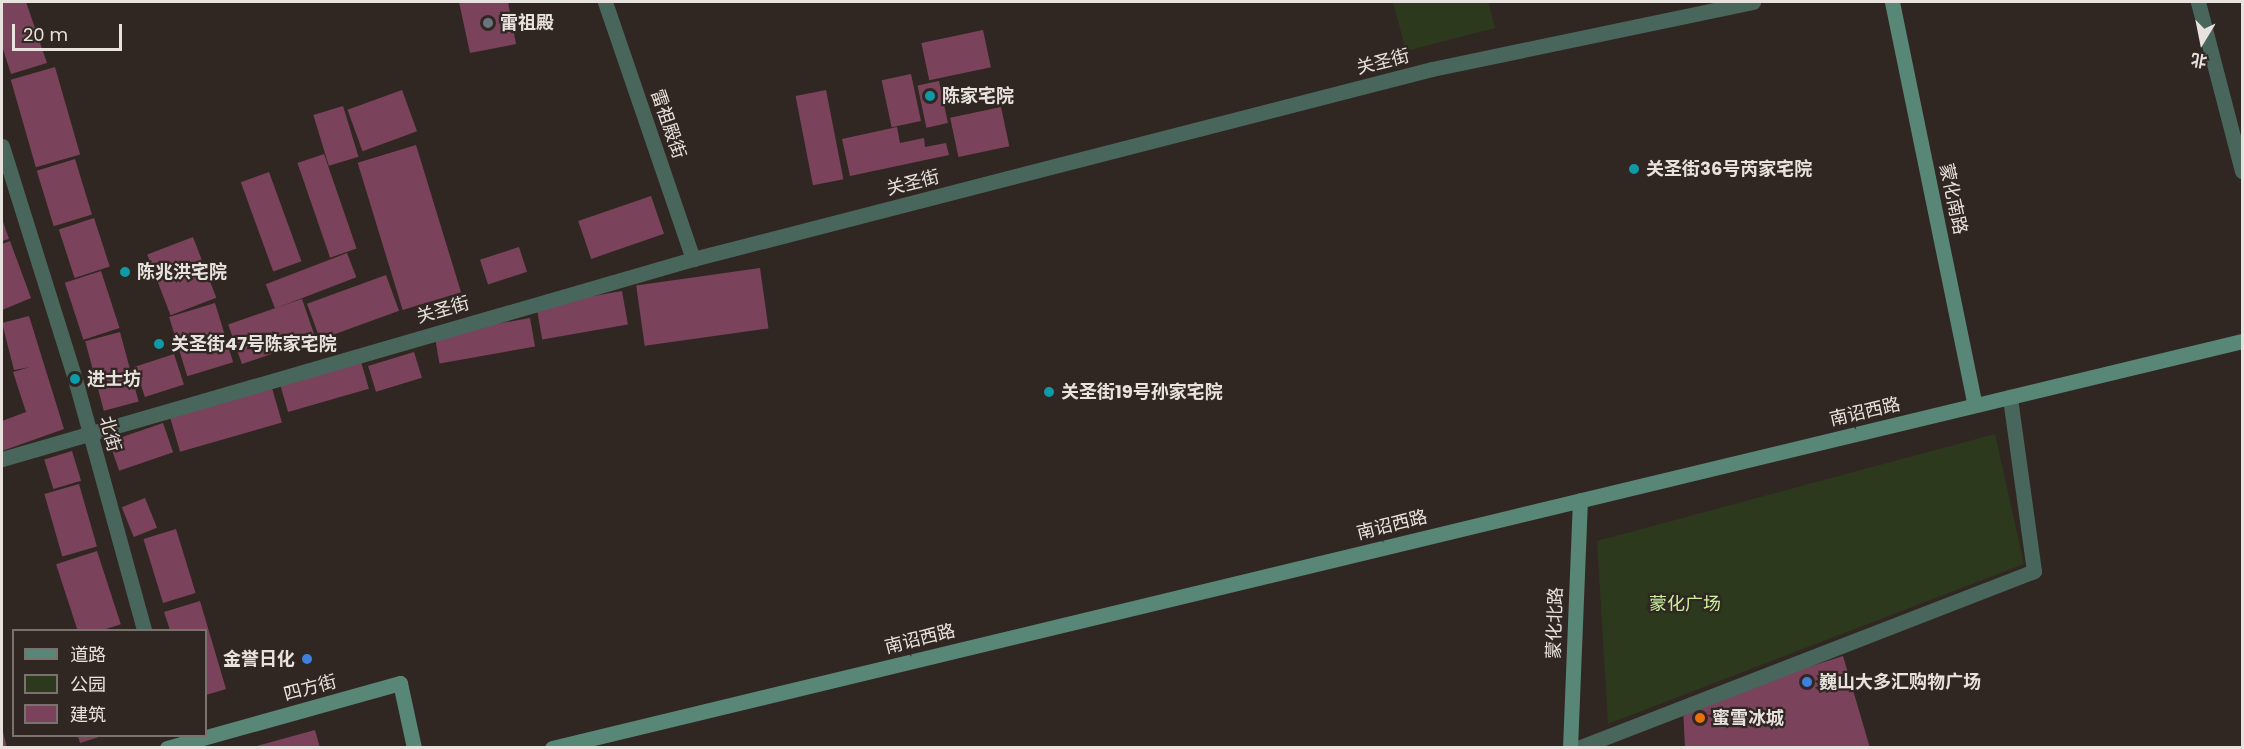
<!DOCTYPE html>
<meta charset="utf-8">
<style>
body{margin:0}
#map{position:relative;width:2244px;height:749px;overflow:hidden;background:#312722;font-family:Poppins,"Noto Sans SC",sans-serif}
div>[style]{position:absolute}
.green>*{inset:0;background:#2c391c}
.building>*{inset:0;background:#7b435b;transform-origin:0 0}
.street>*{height:15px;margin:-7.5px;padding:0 7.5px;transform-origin:7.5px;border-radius:7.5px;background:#49665c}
.secondary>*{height:15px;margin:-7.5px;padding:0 7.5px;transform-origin:7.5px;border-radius:7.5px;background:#598777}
.dots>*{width:16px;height:16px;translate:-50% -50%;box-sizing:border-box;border:3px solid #312722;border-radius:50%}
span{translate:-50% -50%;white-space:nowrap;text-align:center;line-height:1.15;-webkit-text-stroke:4.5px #312722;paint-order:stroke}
.poi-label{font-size:18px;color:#e8e2de;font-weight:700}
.left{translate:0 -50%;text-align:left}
.right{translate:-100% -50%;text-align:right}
.street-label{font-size:18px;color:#e8e2de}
.park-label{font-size:18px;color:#caf09f}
.frame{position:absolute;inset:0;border:3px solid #e8e2de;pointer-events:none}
.legend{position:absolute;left:12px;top:629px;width:195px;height:108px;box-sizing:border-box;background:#312722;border:2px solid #7a726d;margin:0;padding:8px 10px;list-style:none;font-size:18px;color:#e8e2de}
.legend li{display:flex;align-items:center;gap:12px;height:30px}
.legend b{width:30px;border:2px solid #7a726d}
.north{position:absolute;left:2172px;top:12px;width:60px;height:60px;-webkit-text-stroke:4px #312722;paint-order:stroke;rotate:190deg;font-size:16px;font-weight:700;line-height:24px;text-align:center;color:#e8e2de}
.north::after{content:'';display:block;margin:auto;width:21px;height:27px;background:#e8e2de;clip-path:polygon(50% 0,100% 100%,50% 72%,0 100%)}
.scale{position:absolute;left:12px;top:24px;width:110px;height:27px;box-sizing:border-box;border:3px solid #e8e2de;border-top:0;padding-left:8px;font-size:18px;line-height:21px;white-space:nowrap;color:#e8e2de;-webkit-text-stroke:4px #312722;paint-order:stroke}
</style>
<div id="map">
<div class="green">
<div style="clip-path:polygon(1393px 2px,1488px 2px,1495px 28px,1406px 51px)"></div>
<div style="clip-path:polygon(1995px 434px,2024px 564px,1608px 724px,1597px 541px)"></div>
</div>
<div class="building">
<div style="clip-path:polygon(2px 2px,26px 2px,47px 63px,11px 74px,2px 46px)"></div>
<div style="clip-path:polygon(459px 2px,508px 2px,516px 44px,470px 53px)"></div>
<div style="left:983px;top:30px;width:38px;height:63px;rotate:78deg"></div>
<div style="left:55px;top:67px;width:91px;height:46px;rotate:74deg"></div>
<div style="left:911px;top:74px;width:48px;height:30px;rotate:78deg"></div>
<div style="left:939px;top:81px;width:43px;height:22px;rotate:78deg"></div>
<div style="left:402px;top:90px;width:44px;height:58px;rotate:70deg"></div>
<div style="left:826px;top:90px;width:91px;height:31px;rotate:79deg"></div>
<div style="left:343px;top:106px;width:53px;height:31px;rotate:73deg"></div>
<div style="left:1001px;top:107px;width:40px;height:52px;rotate:78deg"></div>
<div style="clip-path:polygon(897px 127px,900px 143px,924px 138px,925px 147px,946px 143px,949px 155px,850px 176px,842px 139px)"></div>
<div style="left:416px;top:145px;width:154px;height:61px;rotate:73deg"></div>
<div style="left:324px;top:154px;width:100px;height:28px;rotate:71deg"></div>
<div style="left:75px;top:159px;width:58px;height:40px;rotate:73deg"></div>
<div style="left:269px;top:172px;width:95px;height:30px;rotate:70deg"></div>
<div style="left:651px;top:196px;width:40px;height:77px;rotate:71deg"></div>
<div style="left:94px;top:218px;width:51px;height:37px;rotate:72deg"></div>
<div style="clip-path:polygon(2px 219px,9px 239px,2px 241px)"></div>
<div style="left:193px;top:237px;width:65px;height:49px;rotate:69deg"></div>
<div style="clip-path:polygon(10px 241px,31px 298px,2px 310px,2px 244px)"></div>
<div style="left:519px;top:247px;width:26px;height:41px;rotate:72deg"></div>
<div style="left:347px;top:253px;width:26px;height:87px;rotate:69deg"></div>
<div style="left:760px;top:268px;width:61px;height:125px;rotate:82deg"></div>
<div style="left:101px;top:271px;width:60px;height:38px;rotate:72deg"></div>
<div style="left:386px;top:275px;width:38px;height:84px;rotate:70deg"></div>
<div style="left:622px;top:291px;width:34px;height:87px;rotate:80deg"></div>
<div style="left:302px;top:299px;width:42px;height:78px;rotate:71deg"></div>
<div style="left:215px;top:303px;width:62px;height:48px;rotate:73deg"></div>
<div style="clip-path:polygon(29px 316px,64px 429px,2px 451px,2px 421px,26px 412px,13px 372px,30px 367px,14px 370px,2px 323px)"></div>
<div style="left:530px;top:318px;width:29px;height:97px;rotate:80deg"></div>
<div style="left:120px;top:332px;width:72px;height:36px;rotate:75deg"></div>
<div style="left:414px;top:352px;width:27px;height:48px;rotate:73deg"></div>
<div style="left:174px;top:354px;width:32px;height:41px;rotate:72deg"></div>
<div style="left:360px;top:358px;width:32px;height:84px;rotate:74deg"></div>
<div style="left:272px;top:388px;width:36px;height:106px;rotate:74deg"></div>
<div style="left:163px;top:423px;width:31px;height:57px;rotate:71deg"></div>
<div style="left:72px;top:451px;width:31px;height:29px;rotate:73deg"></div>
<div style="left:79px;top:484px;width:65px;height:36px;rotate:74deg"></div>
<div style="left:145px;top:498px;width:32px;height:25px;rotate:68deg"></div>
<div style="left:176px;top:529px;width:67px;height:34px;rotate:73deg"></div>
<div style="left:97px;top:551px;width:77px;height:43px;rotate:72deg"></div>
<div style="clip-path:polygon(200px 601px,226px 689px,206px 695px,206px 630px,170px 630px,164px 612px)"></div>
<div style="clip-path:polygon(1843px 656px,1870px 748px,1685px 748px,1683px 707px)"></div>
<div style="clip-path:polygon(2px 728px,7px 748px,2px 748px)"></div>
<div style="clip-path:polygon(315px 730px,320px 748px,253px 748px,253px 747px)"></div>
<div style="clip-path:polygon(78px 736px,102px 736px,80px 743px)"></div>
</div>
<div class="street">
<div style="left:605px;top:2px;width:272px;rotate:71.1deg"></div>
<div style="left:2198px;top:2px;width:175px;rotate:75.4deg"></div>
<div style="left:2px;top:146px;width:244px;rotate:72.6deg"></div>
<div style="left:75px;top:379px;width:260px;rotate:74.6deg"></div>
<div style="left:2px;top:459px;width:719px;rotate:-16.14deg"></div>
<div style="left:693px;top:259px;width:763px;rotate:-14.42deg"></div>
<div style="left:1432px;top:69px;width:328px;rotate:-11.8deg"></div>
<div style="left:1578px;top:748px;width:489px;rotate:-21.2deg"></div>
<div style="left:2034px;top:571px;width:176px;rotate:-97.9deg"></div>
</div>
<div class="secondary">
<div style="left:1892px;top:2px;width:411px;rotate:78.4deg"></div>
<div style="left:167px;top:748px;width:242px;rotate:-15.6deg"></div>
<div style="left:400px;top:683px;width:66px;rotate:77.8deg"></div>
<div style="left:552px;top:748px;width:1738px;rotate:-13.54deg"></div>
<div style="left:1570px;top:748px;width:248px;rotate:-87.7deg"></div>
</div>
<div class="dots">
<div style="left:488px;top:23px;background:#6b7280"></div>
<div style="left:930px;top:96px;background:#0f9aa8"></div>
<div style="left:1634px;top:169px;background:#0f9aa8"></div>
<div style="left:125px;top:272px;background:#0f9aa8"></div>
<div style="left:159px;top:344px;background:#0f9aa8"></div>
<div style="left:75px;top:379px;background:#0f9aa8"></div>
<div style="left:1049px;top:392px;background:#0f9aa8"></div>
<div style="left:307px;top:659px;background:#3f7fe0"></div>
<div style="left:1807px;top:682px;background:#3f7fe0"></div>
<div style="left:1700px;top:718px;background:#e8710a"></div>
</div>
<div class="poi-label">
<span class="left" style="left:500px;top:23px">雷祖殿</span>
<span class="left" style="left:942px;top:96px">陈家宅院</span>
<span class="left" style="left:1646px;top:169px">关圣街36号芮家宅院</span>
<span class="left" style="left:137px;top:272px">陈兆洪宅院</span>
<span class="left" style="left:171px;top:344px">关圣街47号陈家宅院</span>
<span class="left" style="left:87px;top:379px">进士坊</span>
<span class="left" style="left:1061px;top:392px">关圣街19号孙家宅院</span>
<span class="right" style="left:295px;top:659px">金誉日化</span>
<span class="left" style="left:1819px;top:682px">巍山大多汇购物广场</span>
<span class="left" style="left:1712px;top:718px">蜜雪冰城</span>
</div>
<div class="street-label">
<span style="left:1383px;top:62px;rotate:-14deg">关圣街</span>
<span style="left:668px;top:124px;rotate:71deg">雷祖殿街</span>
<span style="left:913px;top:183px;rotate:-14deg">关圣街</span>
<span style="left:1953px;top:199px;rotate:78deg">蒙化南路</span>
<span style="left:443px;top:310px;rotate:-16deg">关圣街</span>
<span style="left:1865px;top:412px;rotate:-13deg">南诏西路</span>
<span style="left:110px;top:434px;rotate:75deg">北街</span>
<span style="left:1392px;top:525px;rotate:-14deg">南诏西路</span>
<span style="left:1555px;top:623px;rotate:-88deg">蒙化北路</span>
<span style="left:920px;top:639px;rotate:-14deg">南诏西路</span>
<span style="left:310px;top:688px;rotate:-15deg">四方街</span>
</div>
<div class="park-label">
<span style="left:1685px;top:604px">蒙化广场</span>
</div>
<div class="frame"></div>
<ul class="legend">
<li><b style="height:8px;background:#598777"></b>道路</li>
<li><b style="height:16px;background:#2c391c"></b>公园</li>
<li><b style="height:16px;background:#7b435b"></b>建筑</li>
</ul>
<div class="north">北</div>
<div class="scale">20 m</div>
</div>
